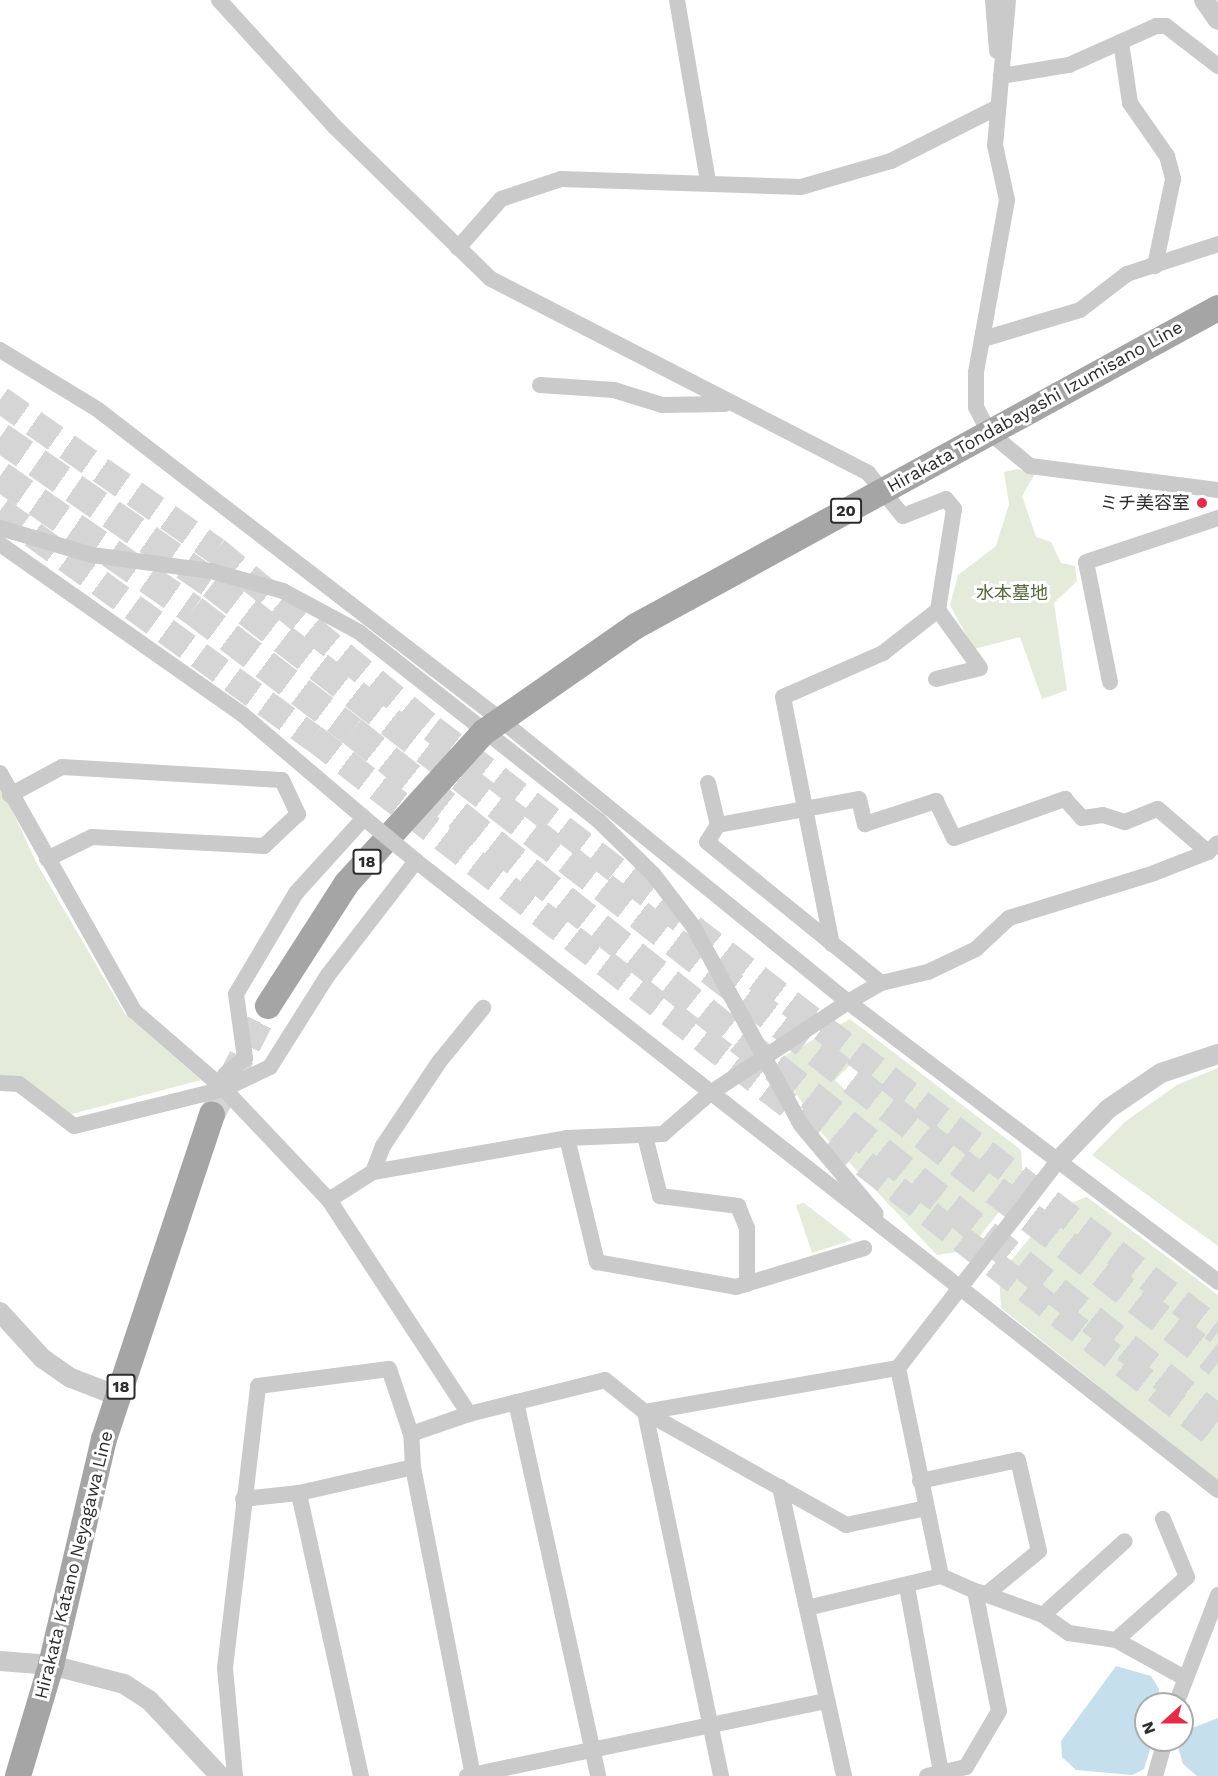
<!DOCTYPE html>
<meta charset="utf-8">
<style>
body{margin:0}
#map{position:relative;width:1218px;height:1776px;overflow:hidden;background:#fff;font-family:"Work Sans","Noto Sans JP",sans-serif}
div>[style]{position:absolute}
.green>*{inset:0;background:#e4ebda}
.water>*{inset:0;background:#c5e0ec}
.primary-tunnel>*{height:26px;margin-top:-13px;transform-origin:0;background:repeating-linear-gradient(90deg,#d5d5d5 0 26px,transparent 0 39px)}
.trunk-tunnel>*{height:27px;margin-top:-13.5px;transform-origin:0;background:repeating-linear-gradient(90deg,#d5d5d5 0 27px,transparent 0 41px)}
.motorway-tunnel>*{height:30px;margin-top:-15px;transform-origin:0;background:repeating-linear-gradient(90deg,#d5d5d5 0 30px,transparent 0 45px)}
.minor>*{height:16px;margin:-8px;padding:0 8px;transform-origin:8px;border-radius:8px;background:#cacaca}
.tertiary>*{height:20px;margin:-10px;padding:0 10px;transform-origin:10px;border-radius:10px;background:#cacaca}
.primary>*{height:26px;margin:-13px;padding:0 13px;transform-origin:13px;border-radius:13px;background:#a5a5a5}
.minor-bridge>*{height:16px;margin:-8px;padding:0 8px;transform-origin:8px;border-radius:8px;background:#cacaca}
.dots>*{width:16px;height:16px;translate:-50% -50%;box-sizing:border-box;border:3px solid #fff;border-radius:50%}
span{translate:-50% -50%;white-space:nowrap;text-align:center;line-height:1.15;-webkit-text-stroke:6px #fff;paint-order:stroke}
.shield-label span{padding:2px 4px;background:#fff;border:2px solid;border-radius:4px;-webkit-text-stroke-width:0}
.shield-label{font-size:16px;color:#2d2d2d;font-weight:700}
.street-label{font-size:18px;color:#2d2d2d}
.poi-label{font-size:18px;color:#2d2d2d}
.right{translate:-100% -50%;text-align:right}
.park-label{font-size:18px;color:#536939}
.north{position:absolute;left:1134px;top:1692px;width:60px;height:60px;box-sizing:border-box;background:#fff;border:2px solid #ababab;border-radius:50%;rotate:249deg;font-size:16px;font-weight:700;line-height:24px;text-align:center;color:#2d2d2d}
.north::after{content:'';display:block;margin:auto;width:21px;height:27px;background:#e92a46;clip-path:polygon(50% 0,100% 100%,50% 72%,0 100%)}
</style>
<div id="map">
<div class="green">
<div style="clip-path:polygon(1017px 469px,1035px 474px,1022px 496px,1036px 537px,1051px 542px,1061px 563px,1075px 566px,1077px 581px,1054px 603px,1067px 690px,1042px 699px,1020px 637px,974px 649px,950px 605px,958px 575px,996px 546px,1009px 504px,1004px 472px)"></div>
<div style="clip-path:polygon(0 784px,36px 862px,125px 1014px,201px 1080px,68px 1115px,0 1079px)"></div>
<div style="clip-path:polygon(evenodd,850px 1019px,1021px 1150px,1023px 1181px,969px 1250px,937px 1255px,825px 1137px,795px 1092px,779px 1059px,850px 1019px,854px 1061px,874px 1081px,855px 1100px,835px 1080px,854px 1061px)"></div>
<div style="clip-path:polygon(1218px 1068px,1218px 1246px,1092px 1155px,1126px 1121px,1177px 1085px)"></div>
<div style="clip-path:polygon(1087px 1197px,1218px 1295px,1218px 1481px,1001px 1308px,999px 1275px,1054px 1209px)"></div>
<div style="clip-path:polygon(803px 1203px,804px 1203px,852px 1240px,812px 1253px,796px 1205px)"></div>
</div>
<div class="water">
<div style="clip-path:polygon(1116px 1666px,1151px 1676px,1159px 1689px,1158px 1704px,1146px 1704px,1146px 1740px,1153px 1740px,1144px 1769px,1132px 1775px,1076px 1770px,1062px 1757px,1061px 1741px)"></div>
<div style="clip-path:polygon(1218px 1718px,1218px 1776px,1197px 1776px,1183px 1764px,1176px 1740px,1182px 1740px,1182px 1732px)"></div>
</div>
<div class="primary-tunnel">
<div style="left:212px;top:1115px;width:123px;rotate:-62.8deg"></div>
</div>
<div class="trunk-tunnel">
<div style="left:0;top:399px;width:264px;rotate:35deg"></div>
<div style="left:216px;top:550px;width:280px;rotate:39.5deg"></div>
<div style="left:432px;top:728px;width:991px;rotate:37.49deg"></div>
<div style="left:0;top:510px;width:387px;rotate:36deg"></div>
<div style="left:313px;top:737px;width:1144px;rotate:37.72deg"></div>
</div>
<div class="motorway-tunnel">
<div style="left:0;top:437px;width:258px;rotate:34.7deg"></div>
<div style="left:212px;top:584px;width:1272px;rotate:37.75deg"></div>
<div style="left:0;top:476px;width:235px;rotate:34.8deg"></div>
<div style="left:193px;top:610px;width:200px;rotate:37.3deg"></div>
<div style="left:352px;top:731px;width:1107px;rotate:38.51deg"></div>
</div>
<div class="minor">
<div style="left:219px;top:0;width:173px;rotate:47.6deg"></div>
<div style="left:336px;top:128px;width:216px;rotate:44.3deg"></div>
<div style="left:491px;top:279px;width:424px;rotate:27.2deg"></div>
<div style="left:868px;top:473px;width:55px;rotate:50.9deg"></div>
<div style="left:903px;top:516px;width:46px;rotate:-21.6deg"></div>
<div style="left:946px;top:499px;width:13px;rotate:51deg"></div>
<div style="left:954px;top:509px;width:102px;rotate:99deg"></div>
<div style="left:938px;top:610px;width:70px;rotate:142deg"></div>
<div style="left:883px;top:653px;width:109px;rotate:156.3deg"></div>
<div style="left:783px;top:697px;width:252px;rotate:78.8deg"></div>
<div style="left:677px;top:0;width:185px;rotate:80.3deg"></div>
<div style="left:993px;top:0;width:51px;rotate:85.5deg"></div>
<div style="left:1008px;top:0;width:146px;rotate:95.1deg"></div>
<div style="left:995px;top:145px;width:56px;rotate:77.7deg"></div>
<div style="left:1007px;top:200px;width:176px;rotate:100.2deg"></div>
<div style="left:976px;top:373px;width:34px;rotate:90deg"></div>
<div style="left:976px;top:407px;width:28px;rotate:63deg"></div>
<div style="left:989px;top:432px;width:53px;rotate:39.7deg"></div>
<div style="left:1030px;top:466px;width:190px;rotate:7.3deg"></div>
<div style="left:1121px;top:42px;width:62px;rotate:81.6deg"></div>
<div style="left:1130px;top:103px;width:65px;rotate:55.1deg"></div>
<div style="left:1167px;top:156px;width:24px;rotate:75deg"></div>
<div style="left:1173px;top:179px;width:89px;rotate:101.7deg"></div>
<div style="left:1001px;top:76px;width:69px;rotate:-9.2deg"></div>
<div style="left:1069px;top:65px;width:95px;rotate:-24.1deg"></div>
<div style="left:1156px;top:26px;width:10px"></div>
<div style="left:1166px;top:26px;width:66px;rotate:37.6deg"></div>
<div style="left:458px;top:248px;width:65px;rotate:-48.7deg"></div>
<div style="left:501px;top:199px;width:63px;rotate:-18.4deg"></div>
<div style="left:561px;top:179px;width:240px;rotate:1.9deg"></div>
<div style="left:801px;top:187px;width:94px;rotate:-16.1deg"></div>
<div style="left:891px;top:161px;width:120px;rotate:-26.8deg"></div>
<div style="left:983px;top:339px;width:101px;rotate:-16.6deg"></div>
<div style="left:1080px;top:310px;width:59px;rotate:-37.5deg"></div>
<div style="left:1127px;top:274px;width:96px;rotate:-18.2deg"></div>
<div style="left:0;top:350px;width:114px;rotate:31.3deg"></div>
<div style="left:97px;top:409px;width:510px;rotate:37.59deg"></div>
<div style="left:501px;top:720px;width:447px;rotate:39.1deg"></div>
<div style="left:848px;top:1002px;width:464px;rotate:37.1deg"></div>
<div style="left:540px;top:385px;width:74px;rotate:3.9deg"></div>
<div style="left:614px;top:390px;width:50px;rotate:17.4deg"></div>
<div style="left:662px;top:405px;width:63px;rotate:-0.9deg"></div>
<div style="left:0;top:528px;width:96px;rotate:16.4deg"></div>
<div style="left:92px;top:555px;width:120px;rotate:7.7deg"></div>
<div style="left:211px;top:571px;width:75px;rotate:15.5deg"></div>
<div style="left:283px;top:591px;width:86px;rotate:28.3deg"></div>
<div style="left:359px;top:632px;width:304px;rotate:38.2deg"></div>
<div style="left:598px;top:820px;width:77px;rotate:44.5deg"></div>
<div style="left:653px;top:874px;width:66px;rotate:52.4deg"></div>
<div style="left:693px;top:926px;width:226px;rotate:61.5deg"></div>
<div style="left:801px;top:1125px;width:116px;rotate:49.9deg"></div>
<div style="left:0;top:544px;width:296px;rotate:35.1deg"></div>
<div style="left:242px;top:714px;width:160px;rotate:40.4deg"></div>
<div style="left:364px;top:818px;width:101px;rotate:132.2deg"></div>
<div style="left:296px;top:893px;width:117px;rotate:120.7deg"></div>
<div style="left:236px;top:994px;width:65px;rotate:82deg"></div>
<div style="left:245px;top:1058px;width:26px;rotate:140deg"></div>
<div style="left:225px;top:1075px;width:14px;rotate:94deg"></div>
<div style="left:224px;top:1089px;width:153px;rotate:46.6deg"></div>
<div style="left:329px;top:1200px;width:256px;rotate:56.8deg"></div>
<div style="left:469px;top:1414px;width:140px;rotate:-14deg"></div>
<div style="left:605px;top:1380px;width:51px;rotate:38.7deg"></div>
<div style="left:645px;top:1412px;width:257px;rotate:-9.9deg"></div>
<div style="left:898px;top:1368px;width:262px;rotate:-52.3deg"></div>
<div style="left:936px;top:679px;width:45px;rotate:-14deg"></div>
<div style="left:980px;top:668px;width:72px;rotate:-125.9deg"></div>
<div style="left:1110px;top:682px;width:122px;rotate:-101.3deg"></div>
<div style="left:1086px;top:562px;width:139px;rotate:-18.4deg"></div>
<div style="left:0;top:773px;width:273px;rotate:60.6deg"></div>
<div style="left:134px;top:1011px;width:119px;rotate:40.9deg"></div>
<div style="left:224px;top:1089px;width:154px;rotate:166.1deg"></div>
<div style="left:74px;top:1126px;width:69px;rotate:-142.6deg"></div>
<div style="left:19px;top:1084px;width:19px;rotate:-177deg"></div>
<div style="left:708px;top:783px;width:43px;rotate:76.6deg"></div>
<div style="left:718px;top:825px;width:20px;rotate:123deg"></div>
<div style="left:707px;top:842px;width:224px;rotate:39deg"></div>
<div style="left:10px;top:795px;width:59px;rotate:-28.3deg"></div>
<div style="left:62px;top:767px;width:220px;rotate:3.4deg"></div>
<div style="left:282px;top:780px;width:38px;rotate:65deg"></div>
<div style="left:298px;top:814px;width:47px;rotate:136.7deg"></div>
<div style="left:264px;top:846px;width:172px;rotate:-177deg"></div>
<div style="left:92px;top:837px;width:50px;rotate:153.9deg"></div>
<div style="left:718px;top:825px;width:143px;rotate:-10.4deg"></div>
<div style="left:859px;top:799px;width:26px;rotate:77deg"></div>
<div style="left:865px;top:824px;width:75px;rotate:-17.9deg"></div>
<div style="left:936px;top:801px;width:41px;rotate:64.1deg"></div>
<div style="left:954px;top:838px;width:118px;rotate:-19.4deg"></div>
<div style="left:1065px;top:799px;width:25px;rotate:48deg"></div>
<div style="left:1082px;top:818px;width:21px;rotate:-8deg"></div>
<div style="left:1103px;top:815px;width:23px;rotate:18deg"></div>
<div style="left:1125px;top:822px;width:35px;rotate:-22deg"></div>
<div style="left:1158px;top:809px;width:66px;rotate:40.7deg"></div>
<div style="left:848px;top:1002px;width:38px;rotate:-30deg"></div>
<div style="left:881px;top:983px;width:48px;rotate:-13.2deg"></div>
<div style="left:928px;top:972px;width:53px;rotate:-25.6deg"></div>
<div style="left:976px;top:949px;width:45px;rotate:-43.2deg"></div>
<div style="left:1009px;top:918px;width:152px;rotate:-17.2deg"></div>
<div style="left:1154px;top:873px;width:58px;rotate:-21.3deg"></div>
<div style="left:1208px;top:852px;width:13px;rotate:-42deg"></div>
<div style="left:224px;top:1089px;width:51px;rotate:-25.6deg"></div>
<div style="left:270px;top:1067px;width:109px;rotate:-57.8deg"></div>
<div style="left:328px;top:975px;width:144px;rotate:-52.3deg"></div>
<div style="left:416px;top:861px;width:1019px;rotate:38.11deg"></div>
<div style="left:645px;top:1136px;width:62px;rotate:76deg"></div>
<div style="left:660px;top:1196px;width:79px;rotate:7.3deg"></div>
<div style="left:738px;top:1206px;width:24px;rotate:68deg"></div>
<div style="left:747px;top:1228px;width:56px;rotate:90deg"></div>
<div style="left:567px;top:1138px;width:128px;rotate:76.4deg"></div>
<div style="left:597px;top:1262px;width:141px;rotate:10.2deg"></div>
<div style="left:736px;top:1287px;width:134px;rotate:-16.9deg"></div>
<div style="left:373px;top:1172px;width:28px;rotate:-69deg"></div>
<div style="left:383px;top:1146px;width:101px;rotate:-56.3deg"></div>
<div style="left:439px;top:1062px;width:70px;rotate:-50.8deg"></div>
<div style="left:329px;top:1200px;width:52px;rotate:-32.5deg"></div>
<div style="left:373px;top:1172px;width:197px;rotate:-9.9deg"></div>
<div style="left:567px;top:1138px;width:96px;rotate:-2.4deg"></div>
<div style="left:663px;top:1134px;width:61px;rotate:-41deg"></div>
<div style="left:898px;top:1368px;width:212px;rotate:78.3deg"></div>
<div style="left:941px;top:1576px;width:37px;rotate:24deg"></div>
<div style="left:975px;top:1591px;width:122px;rotate:78.7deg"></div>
<div style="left:999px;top:1711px;width:65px;rotate:120.5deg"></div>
<div style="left:966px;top:1767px;width:40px;rotate:167deg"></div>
<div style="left:516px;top:1402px;width:383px;rotate:77.6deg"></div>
<div style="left:645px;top:1412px;width:372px;rotate:78.2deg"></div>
<div style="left:645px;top:1412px;width:231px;rotate:29.3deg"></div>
<div style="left:846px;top:1525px;width:82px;rotate:-12deg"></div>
<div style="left:413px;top:1467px;width:314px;rotate:79deg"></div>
<div style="left:920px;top:1481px;width:100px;rotate:-12.1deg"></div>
<div style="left:1018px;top:1460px;width:93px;rotate:77deg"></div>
<div style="left:1039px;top:1551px;width:65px;rotate:140.6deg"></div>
<div style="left:780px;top:1487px;width:296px;rotate:77.5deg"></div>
<div style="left:243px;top:1499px;width:56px;rotate:-6.1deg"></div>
<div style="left:907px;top:1587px;width:189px;rotate:79.6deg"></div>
<div style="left:979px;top:1592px;width:68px;rotate:19.8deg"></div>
<div style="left:1043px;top:1615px;width:32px;rotate:35deg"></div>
<div style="left:1069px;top:1633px;width:48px;rotate:8.5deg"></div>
<div style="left:1116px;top:1640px;width:77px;rotate:28.9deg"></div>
<div style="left:807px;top:1608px;width:138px;rotate:-13.4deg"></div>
<div style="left:1043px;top:1615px;width:110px;rotate:-42.1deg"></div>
<div style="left:1116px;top:1640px;width:95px;rotate:-41.6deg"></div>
<div style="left:1187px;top:1577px;width:63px;rotate:-112.5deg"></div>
<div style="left:1176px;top:1704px;width:117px;rotate:-68.9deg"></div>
<div style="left:235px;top:1776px;width:108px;rotate:-95.3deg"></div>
<div style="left:225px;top:1668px;width:284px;rotate:-83.3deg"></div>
<div style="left:258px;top:1386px;width:132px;rotate:-7.4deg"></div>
<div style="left:389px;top:1369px;width:69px;rotate:71.3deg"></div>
<div style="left:361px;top:1776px;width:290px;rotate:-102.4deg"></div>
<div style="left:299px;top:1493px;width:117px;rotate:-12.8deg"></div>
<div style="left:413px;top:1467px;width:33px;rotate:-93deg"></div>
<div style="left:411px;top:1434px;width:61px;rotate:-19deg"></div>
<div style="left:467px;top:1776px;width:367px;rotate:-11.8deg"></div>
<div style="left:1155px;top:1776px;width:37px;rotate:-74deg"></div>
</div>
<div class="tertiary">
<div style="left:1204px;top:0;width:24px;rotate:55deg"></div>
<div style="left:1058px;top:1161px;width:72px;rotate:-46.1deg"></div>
<div style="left:1108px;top:1109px;width:64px;rotate:-34.2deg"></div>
<div style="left:1161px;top:1073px;width:60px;rotate:-18.4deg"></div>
<div style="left:0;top:1312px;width:62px;rotate:47.6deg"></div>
<div style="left:42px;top:1358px;width:35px;rotate:35deg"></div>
<div style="left:71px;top:1378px;width:50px;rotate:21deg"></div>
<div style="left:0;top:1661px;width:51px;rotate:4.5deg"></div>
<div style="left:51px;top:1665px;width:75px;rotate:14.6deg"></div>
<div style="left:124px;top:1684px;width:30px;rotate:33deg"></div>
<div style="left:149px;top:1700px;width:104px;rotate:46.9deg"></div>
</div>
<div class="primary">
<div style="left:268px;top:1006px;width:146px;rotate:-57.3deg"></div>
<div style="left:347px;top:883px;width:204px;rotate:-47.8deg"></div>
<div style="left:484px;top:732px;width:185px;rotate:-34.9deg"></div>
<div style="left:636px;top:626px;width:663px;rotate:-28.65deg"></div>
<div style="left:18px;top:1776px;width:116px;rotate:-73.4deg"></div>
<div style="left:51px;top:1665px;width:232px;rotate:-76.8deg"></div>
<div style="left:104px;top:1439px;width:342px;rotate:-71.6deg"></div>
</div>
<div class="minor-bridge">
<div style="left:364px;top:818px;width:67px;rotate:39.6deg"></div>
<div style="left:709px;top:1094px;width:167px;rotate:-33.5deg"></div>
</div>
<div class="dots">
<div style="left:1202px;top:503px;background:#e92a46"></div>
</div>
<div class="shield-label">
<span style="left:846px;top:511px">20</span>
<span style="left:367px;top:862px">18</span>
<span style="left:121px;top:1387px">18</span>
</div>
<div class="street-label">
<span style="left:1035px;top:407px;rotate:-29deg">Hirakata Tondabayashi Izumisano Line</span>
<span style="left:74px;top:1565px;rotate:-76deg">Hirakata Katano Neyagawa Line</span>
</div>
<div class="poi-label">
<span class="right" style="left:1190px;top:503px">ミチ美容室</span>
</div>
<div class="park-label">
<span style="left:1012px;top:593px">水本墓地</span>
</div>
<div class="north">N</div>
</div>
